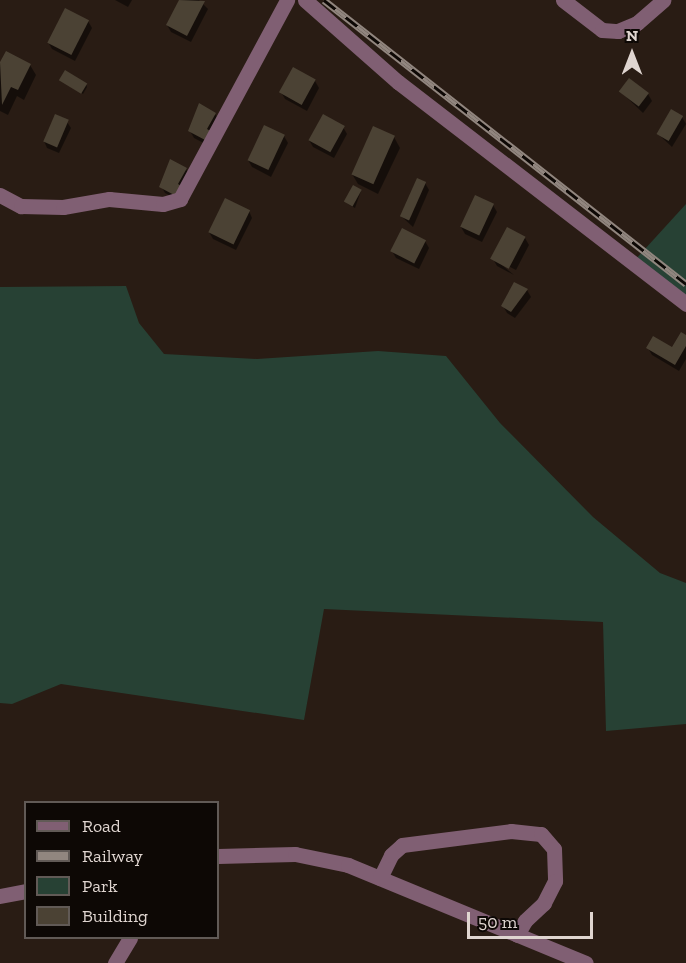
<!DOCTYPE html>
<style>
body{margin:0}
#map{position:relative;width:686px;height:963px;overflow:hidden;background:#291c14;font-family:"Zilla Slab",serif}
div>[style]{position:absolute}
.green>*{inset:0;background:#274134}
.shadow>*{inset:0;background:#0007}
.building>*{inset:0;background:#4b4234;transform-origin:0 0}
.minor>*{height:15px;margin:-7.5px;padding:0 7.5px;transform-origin:7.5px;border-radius:7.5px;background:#805f73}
.rail>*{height:7px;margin-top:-3.5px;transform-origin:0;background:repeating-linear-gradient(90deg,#0d0805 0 14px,#91867f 0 28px);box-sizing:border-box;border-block:2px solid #91867f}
span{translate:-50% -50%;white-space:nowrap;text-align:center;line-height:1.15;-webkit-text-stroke:5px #0d0805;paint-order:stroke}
.legend{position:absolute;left:24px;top:801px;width:195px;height:138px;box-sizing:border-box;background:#0d0805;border:2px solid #615a56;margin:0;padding:8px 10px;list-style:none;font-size:18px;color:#dfd5d0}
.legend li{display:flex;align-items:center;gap:12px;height:30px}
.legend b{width:30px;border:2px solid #615a56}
.north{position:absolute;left:602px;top:24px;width:60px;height:60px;-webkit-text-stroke:4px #0d0805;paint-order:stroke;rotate:0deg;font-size:16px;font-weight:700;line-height:24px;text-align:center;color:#dfd5d0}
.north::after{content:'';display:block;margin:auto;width:21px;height:27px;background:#dfd5d0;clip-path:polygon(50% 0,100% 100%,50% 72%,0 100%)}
.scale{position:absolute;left:467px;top:912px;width:126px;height:27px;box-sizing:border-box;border:3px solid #dfd5d0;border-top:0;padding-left:8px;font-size:18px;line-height:21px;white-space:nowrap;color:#dfd5d0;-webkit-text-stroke:4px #0d0805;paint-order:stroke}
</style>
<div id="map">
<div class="green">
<div style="clip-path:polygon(686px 204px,686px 303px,634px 261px)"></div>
<div style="clip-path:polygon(126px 286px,139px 323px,164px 354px,257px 359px,378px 351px,446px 356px,500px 423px,593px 517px,660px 573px,686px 583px,686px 724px,606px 731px,603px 622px,324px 609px,304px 720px,61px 684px,12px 704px,0 703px,0 287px)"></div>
</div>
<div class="shadow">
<div style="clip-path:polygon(115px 0,132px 0,128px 7px)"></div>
<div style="clip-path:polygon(180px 0,199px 0,208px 9px,191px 42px,171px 32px,167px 25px)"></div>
<div style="clip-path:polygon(88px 21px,92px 28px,75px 61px,52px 49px,48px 42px)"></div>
<div style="clip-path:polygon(6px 53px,30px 65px,36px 75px,24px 100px,17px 96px,8px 115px,0 111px,0 65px)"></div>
<div style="clip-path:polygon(61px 80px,86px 84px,87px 87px,83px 94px)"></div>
<div style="clip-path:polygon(315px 81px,319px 88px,307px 111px,285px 99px,281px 92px)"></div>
<div style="clip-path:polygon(621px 92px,648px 94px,652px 101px,643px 113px)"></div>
<div style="clip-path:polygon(215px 114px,219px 120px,211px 147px,194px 138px,190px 131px)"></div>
<div style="clip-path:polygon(682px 117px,686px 124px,672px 147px,658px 134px)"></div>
<div style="clip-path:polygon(67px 122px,71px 128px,59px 153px,47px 148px,44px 141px)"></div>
<div style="clip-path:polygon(265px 127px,284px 136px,288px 143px,271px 177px,252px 167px,248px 160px)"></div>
<div style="clip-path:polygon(343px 127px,347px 134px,334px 158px,313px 147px,309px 140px)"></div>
<div style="clip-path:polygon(394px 137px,400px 148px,378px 194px,358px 184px,352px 174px)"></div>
<div style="clip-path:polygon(186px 169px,190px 176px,182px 202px,165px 193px,161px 186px)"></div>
<div style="clip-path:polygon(425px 183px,429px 190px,413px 227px,401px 216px)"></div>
<div style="clip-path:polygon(361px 191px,355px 208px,348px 204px,346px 202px)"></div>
<div style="clip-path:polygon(493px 205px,497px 212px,482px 242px,465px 234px,461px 227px)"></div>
<div style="clip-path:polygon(249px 211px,252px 218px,236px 250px,213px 239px,209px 232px)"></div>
<div style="clip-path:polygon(525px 238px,529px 245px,516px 270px,496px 260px,514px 275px,497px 266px,493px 259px)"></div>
<div style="clip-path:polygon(425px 241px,429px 248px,419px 269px,396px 258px,392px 251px)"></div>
<div style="clip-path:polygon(527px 290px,531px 297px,515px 318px,507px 313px,503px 306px)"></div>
<div style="clip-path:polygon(686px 337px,686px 359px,679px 371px,652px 355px,648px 348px,672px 349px)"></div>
</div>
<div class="building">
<div style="clip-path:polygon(179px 0,205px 1px,187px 36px,166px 25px)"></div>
<div style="left:65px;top:8px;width:27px;height:39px;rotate:27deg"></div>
<div style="clip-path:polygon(6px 51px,31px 64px,18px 90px,11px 87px,2px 105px,0 62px)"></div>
<div style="left:293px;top:67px;width:26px;height:29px;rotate:29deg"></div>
<div style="left:65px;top:70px;width:26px;height:12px;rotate:31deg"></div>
<div style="left:629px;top:78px;width:25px;height:17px;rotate:37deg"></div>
<div style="clip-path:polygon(199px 103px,216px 113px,207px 129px,212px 132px,207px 141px,188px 131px)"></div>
<div style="left:671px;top:109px;width:14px;height:29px;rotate:30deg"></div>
<div style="left:55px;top:114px;width:15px;height:30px;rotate:23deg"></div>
<div style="left:323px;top:114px;width:25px;height:30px;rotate:29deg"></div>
<div style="left:264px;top:125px;width:23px;height:39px;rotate:25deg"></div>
<div style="left:373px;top:126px;width:24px;height:53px;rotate:24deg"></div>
<div style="clip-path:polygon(170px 159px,187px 168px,178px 184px,183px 187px,178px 197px,159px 187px)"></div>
<div style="left:417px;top:178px;width:10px;height:42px;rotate:24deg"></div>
<div style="left:353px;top:185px;width:10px;height:19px;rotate:29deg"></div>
<div style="left:475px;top:195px;width:21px;height:35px;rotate:25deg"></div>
<div style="left:225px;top:198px;width:28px;height:38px;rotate:26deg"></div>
<div style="left:507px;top:227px;width:21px;height:36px;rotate:28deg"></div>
<div style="left:402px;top:228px;width:27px;height:26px;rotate:27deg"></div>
<div style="clip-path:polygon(514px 282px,528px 289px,511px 312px,501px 306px)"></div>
<div style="clip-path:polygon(681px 332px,686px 335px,686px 346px,675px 365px,646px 348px,653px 336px,672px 347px)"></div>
</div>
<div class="minor">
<div style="left:305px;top:0;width:124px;rotate:41.4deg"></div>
<div style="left:398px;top:82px;width:364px;rotate:37.6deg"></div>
<div style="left:563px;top:0;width:49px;rotate:37.6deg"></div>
<div style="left:602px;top:30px;width:16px;rotate:4deg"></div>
<div style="left:618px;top:31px;width:21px;rotate:-23deg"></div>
<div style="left:637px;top:23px;width:35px;rotate:-41deg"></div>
<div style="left:0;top:195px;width:24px;rotate:28deg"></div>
<div style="left:21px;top:206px;width:42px;rotate:1.4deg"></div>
<div style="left:63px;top:207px;width:47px;rotate:-9.9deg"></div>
<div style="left:109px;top:199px;width:54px;rotate:5.3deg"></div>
<div style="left:163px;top:204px;width:18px;rotate:-16deg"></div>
<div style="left:180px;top:199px;width:226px;rotate:-61.7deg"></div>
<div style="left:218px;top:856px;width:77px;rotate:-1.5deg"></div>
<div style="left:295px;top:854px;width:54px;rotate:11.7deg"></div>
<div style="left:348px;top:865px;width:257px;rotate:22.4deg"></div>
<div style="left:380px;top:878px;width:25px;rotate:-64deg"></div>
<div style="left:391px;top:855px;width:15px;rotate:-42deg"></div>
<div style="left:402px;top:845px;width:110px;rotate:-7.3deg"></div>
<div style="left:511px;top:831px;width:30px;rotate:6deg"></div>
<div style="left:541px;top:834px;width:20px;rotate:49deg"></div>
<div style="left:554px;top:849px;width:32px;rotate:88deg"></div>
<div style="left:555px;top:881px;width:25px;rotate:117deg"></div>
<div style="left:544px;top:903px;width:26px;rotate:137deg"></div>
<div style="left:525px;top:921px;width:16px;rotate:120deg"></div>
<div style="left:0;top:896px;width:26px;rotate:-11deg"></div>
<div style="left:115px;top:963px;width:29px;rotate:-59deg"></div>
</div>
<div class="rail">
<div style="left:324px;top:0;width:460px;rotate:38.1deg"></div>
</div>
<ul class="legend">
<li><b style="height:8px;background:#805f73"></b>Road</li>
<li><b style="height:8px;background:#91867f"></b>Railway</li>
<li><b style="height:16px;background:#274134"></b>Park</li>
<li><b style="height:16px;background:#4b4234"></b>Building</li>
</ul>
<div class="north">N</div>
<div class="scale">50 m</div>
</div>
